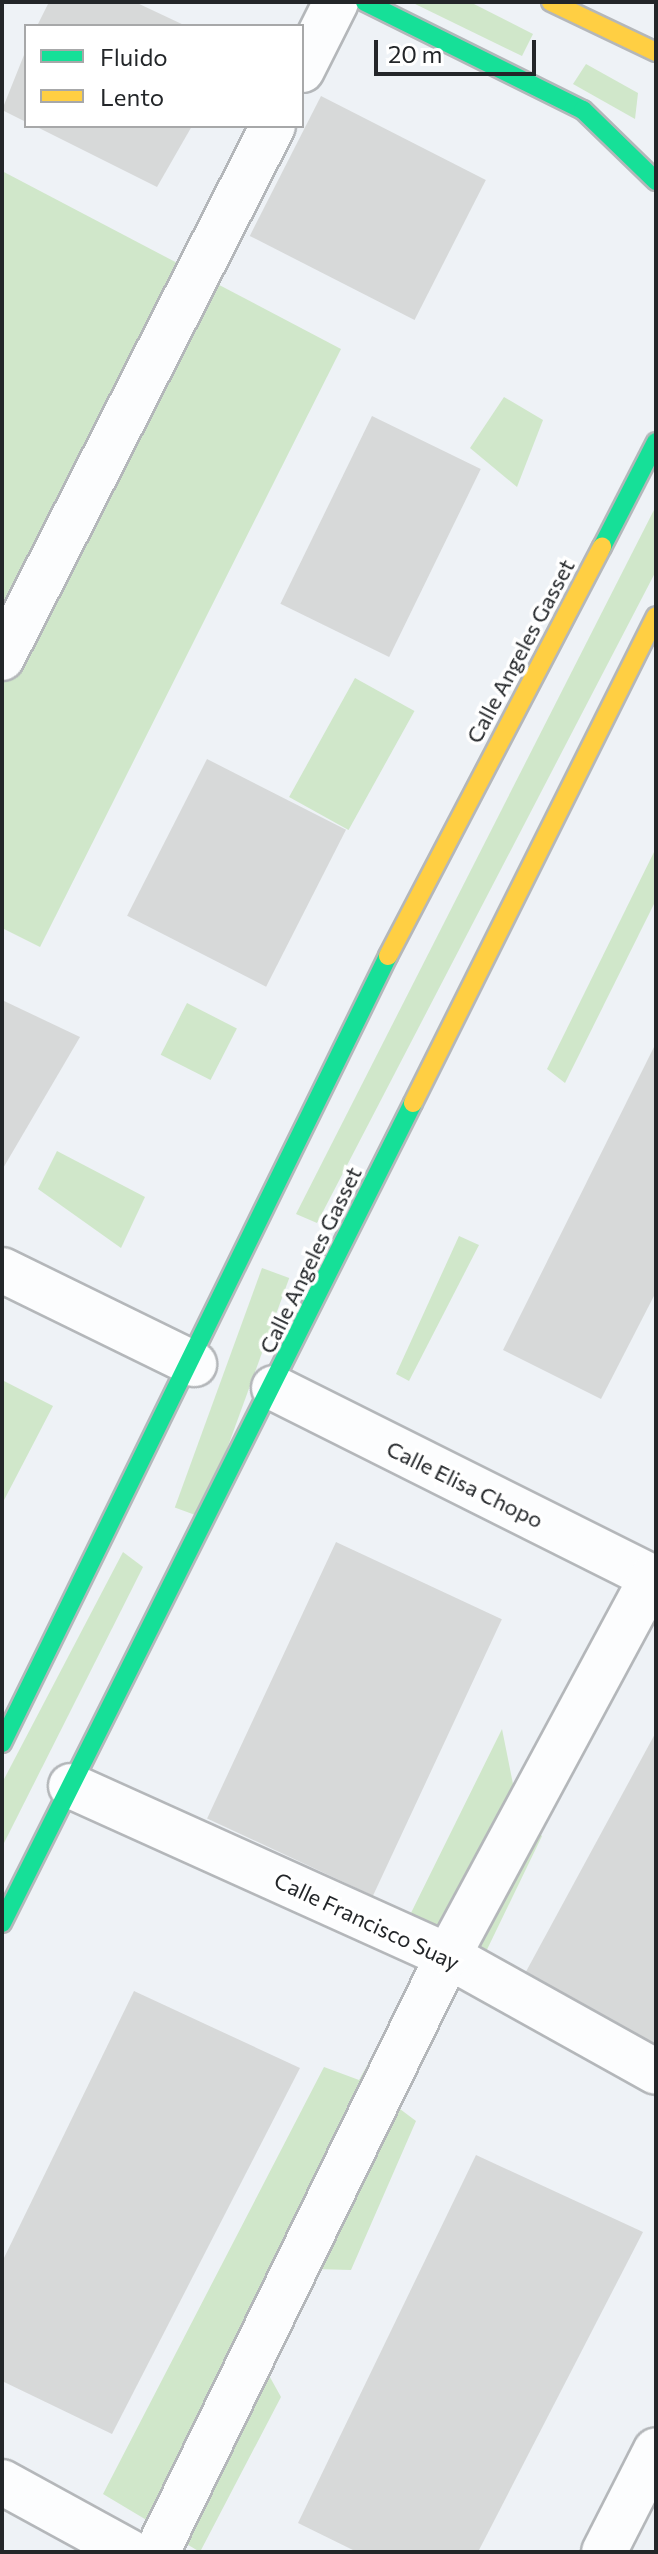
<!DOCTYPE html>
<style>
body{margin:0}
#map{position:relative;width:658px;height:2554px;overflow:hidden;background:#eef2f6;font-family:Commissioner,sans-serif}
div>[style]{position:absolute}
.green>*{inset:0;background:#d0e7ca;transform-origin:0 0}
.building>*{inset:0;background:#d7d9d9;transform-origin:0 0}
.roads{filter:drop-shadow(2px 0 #b4b7ba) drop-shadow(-2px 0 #b4b7ba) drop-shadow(0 2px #b4b7ba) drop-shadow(0 -2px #b4b7ba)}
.street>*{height:44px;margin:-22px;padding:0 22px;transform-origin:22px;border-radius:22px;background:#fcfdfe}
.fast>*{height:18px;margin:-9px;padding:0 9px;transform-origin:9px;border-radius:9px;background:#16e098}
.slow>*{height:18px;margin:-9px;padding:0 9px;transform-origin:9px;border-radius:9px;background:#ffcf43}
span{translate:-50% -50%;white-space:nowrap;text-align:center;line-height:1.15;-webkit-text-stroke:7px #fff;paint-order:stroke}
.street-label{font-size:22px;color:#232629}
.frame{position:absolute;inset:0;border:4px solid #232629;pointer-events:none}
.legend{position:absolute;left:24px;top:24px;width:280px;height:104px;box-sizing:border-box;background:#fff;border:2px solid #a7a8a9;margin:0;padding:10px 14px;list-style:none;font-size:24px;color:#232629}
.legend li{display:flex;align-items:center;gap:16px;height:40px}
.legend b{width:40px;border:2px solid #a7a8a9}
.scale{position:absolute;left:374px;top:40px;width:162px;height:36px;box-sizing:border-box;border:4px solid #232629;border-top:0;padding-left:10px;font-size:24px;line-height:28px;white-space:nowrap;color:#232629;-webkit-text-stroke:6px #fff;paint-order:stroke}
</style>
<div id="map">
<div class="green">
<div style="clip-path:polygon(411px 2px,470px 2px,533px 34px,522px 56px)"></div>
<div style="clip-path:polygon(586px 64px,638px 93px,635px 119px,573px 84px)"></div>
<div style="clip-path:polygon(2px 171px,341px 349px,40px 947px,2px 928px)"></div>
<div style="clip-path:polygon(504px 397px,543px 420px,517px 487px,470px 448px)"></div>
<div style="clip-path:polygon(656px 506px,656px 571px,317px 1223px,296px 1214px)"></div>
<div style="left:355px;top:678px;width:68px;height:136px;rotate:29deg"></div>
<div style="clip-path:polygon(656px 848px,656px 900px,565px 1083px,547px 1069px)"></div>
<div style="left:187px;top:1003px;width:56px;height:58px;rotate:27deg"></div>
<div style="clip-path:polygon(57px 1151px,145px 1197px,121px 1248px,38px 1189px)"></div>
<div style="clip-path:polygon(459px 1236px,479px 1245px,409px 1381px,396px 1374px)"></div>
<div style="left:262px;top:1268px;width:29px;height:255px;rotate:20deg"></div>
<div style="clip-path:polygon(2px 1380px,53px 1406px,2px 1504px)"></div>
<div style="clip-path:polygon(123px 1552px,143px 1567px,2px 1847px,2px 1783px)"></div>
<div style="clip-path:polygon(502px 1729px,518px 1809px,542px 1836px,480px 1964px,409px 1917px)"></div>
<div style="clip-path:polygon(426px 1959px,464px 1976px,392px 2103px,416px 2121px,351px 2270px,314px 2269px,281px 2280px,242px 2327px,281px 2397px,200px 2552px,103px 2494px,324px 2067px,359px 2080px)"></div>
</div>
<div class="building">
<div style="clip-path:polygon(49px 2px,135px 2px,186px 26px,37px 26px)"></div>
<div style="clip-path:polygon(26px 50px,26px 122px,2px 110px)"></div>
<div style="left:321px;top:96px;width:185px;height:157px;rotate:27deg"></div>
<div style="clip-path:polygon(35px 126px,192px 126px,157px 187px)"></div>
<div style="left:372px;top:416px;width:121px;height:209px;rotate:26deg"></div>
<div style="left:207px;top:759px;width:156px;height:176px;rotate:27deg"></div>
<div style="clip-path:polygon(2px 1000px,80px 1037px,2px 1170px)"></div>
<div style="clip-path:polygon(656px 1043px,656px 1292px,601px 1399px,503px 1350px)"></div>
<div style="left:336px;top:1542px;width:183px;height:305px;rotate:25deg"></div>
<div style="clip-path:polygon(656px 1732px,656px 2047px,522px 1979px)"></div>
<div style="clip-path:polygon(134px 1991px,300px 2068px,112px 2434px,2px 2381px,2px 2262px)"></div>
<div style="clip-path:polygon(476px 2155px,643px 2232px,478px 2552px,357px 2552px,298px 2523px)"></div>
</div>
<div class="roads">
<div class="street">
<div style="left:302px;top:70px;width:76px;rotate:-63.4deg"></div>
<div style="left:2px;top:658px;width:597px;rotate:-63.01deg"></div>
<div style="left:2px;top:1270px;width:214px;rotate:26.1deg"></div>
<div style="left:274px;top:1388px;width:427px;rotate:26.6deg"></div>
<div style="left:71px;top:1786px;width:414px;rotate:24.3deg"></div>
<div style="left:448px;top:1956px;width:238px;rotate:29.1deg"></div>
<div style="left:2px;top:2482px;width:146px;rotate:28.7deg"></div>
<div style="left:157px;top:2552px;width:663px;rotate:-63.98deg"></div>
<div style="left:448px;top:1956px;width:430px;rotate:-61.7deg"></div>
<div style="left:604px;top:2552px;width:114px;rotate:-63deg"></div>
</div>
<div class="fast">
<div style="left:365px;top:2px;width:243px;rotate:26.4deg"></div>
<div style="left:583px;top:110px;width:102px;rotate:44.2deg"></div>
<div style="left:602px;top:547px;width:118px;rotate:-62.8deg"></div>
<div style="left:2px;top:1743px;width:877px;rotate:-63.87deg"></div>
<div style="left:2px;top:1923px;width:917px;rotate:-63.38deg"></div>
</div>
<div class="slow">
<div style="left:551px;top:2px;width:116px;rotate:25.5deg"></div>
<div style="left:388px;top:956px;width:462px;rotate:-62.4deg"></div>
<div style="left:413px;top:1103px;width:544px;rotate:-63.48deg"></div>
</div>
</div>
<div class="street-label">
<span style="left:520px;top:651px;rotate:-62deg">Calle Angeles Gasset</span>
<span style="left:310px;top:1260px;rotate:-64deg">Calle Angeles Gasset</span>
<span style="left:465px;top:1484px;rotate:26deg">Calle Elisa Chopo</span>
<span style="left:367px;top:1921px;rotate:25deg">Calle Francisco Suay</span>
</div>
<div class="frame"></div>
<ul class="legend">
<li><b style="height:10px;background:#16e098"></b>Fluido</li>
<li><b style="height:10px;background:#ffcf43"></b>Lento</li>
</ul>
<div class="scale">20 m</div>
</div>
